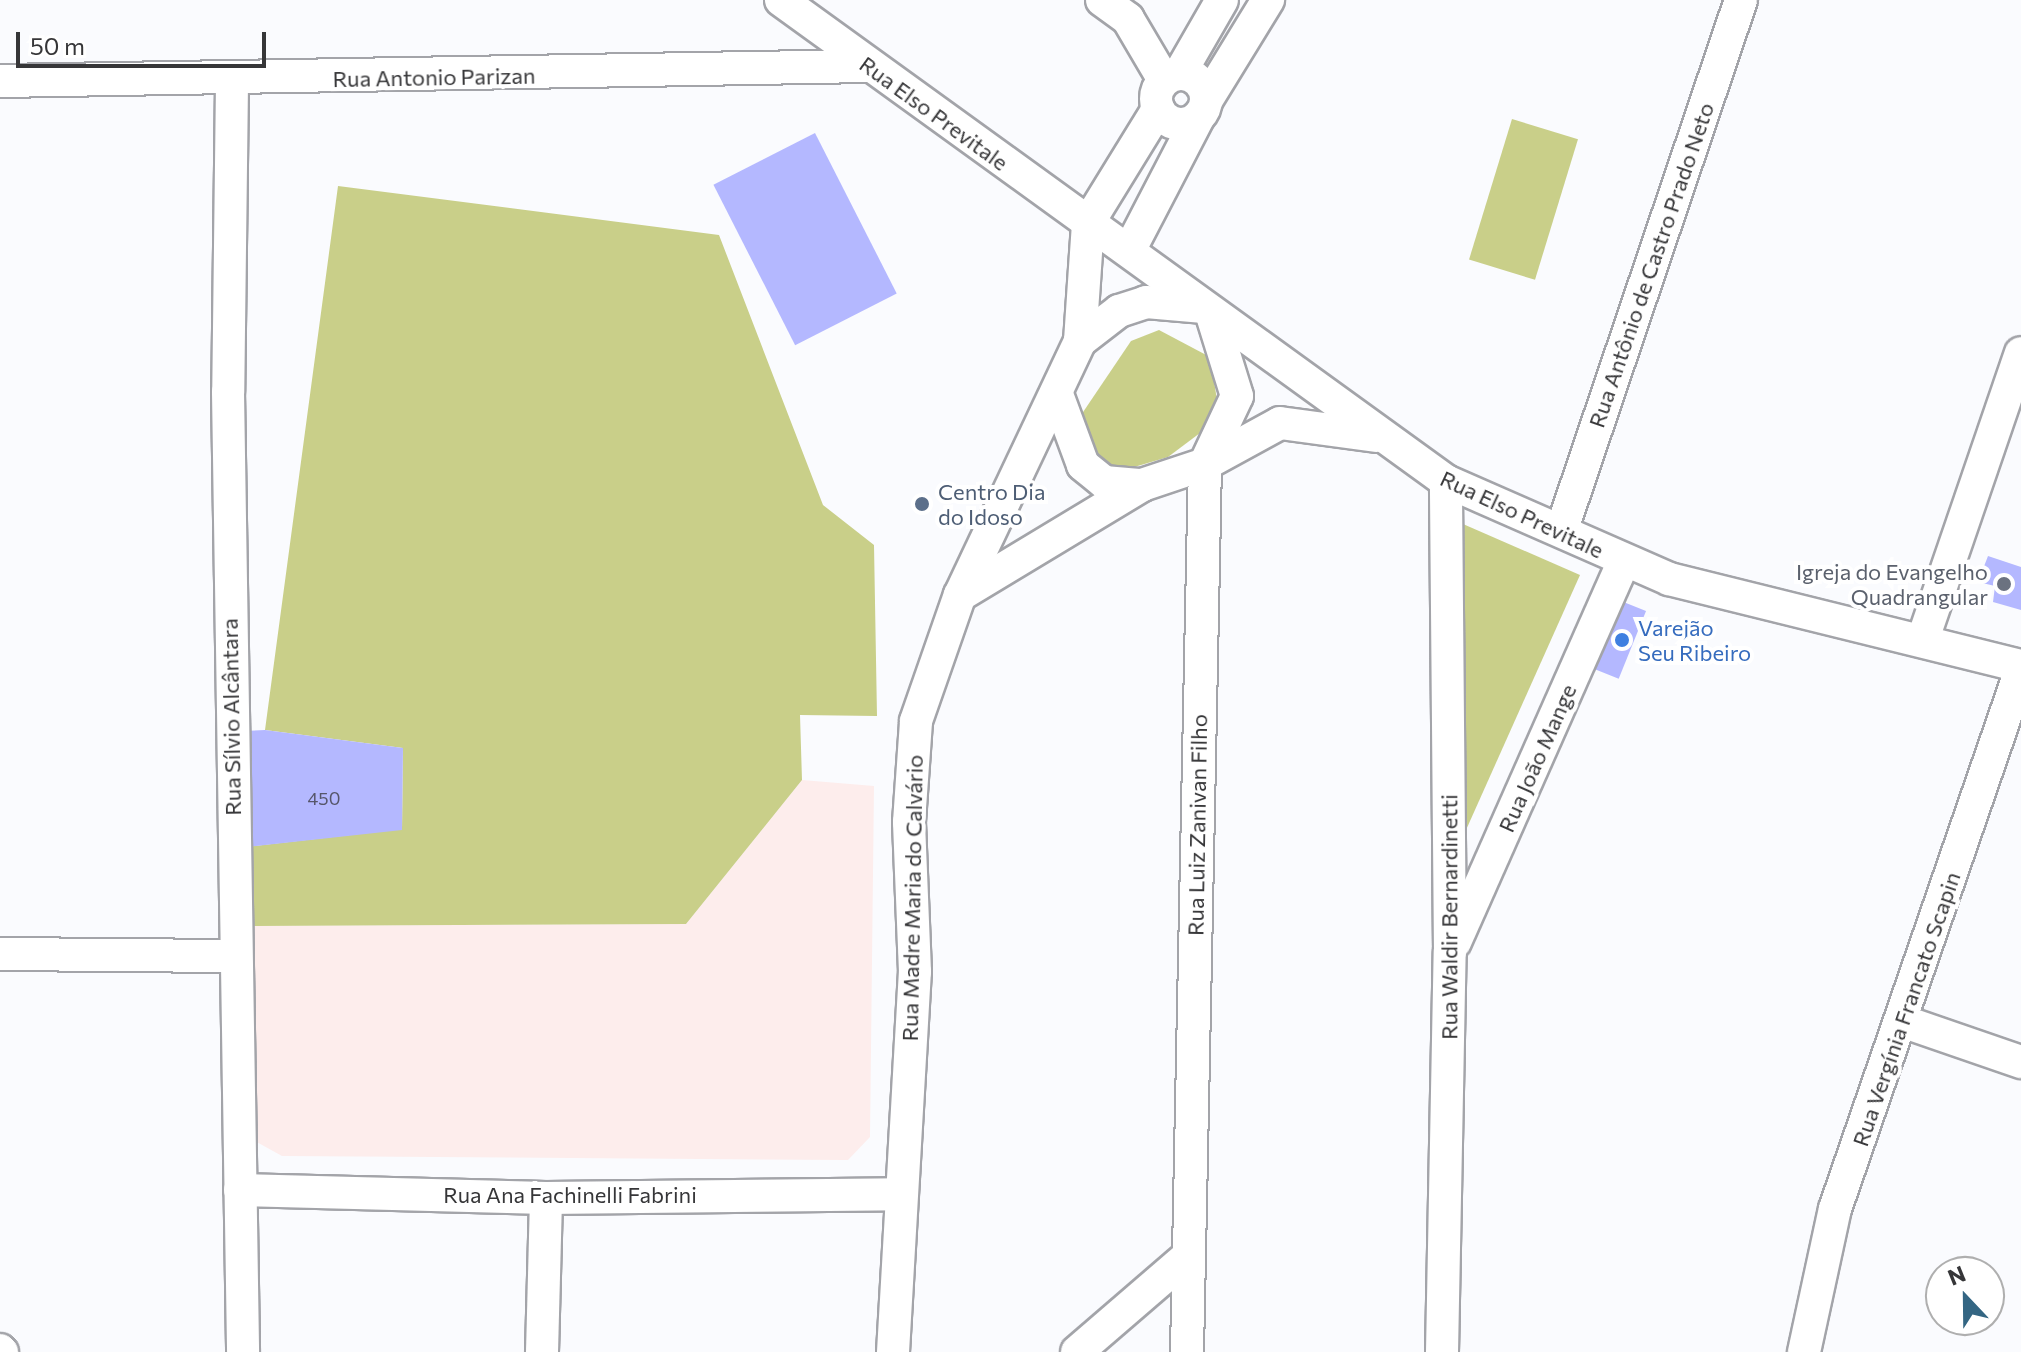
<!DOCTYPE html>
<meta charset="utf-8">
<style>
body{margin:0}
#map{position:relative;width:2021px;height:1352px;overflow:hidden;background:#fafbfe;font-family:Commissioner,sans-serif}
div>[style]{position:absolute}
.education>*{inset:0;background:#fdedec}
.green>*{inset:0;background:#c9cf89;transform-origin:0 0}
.building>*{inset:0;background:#b4b8ff;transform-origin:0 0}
.roads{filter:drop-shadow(2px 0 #a3a4a9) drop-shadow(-2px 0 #a3a4a9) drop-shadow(0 2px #a3a4a9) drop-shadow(0 -2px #a3a4a9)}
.minor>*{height:32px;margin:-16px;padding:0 16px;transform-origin:16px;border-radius:16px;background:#fff}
.minor>.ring{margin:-16px;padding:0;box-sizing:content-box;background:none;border:32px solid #fff;border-radius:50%}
.dots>*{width:22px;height:22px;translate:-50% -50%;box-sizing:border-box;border:4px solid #fff;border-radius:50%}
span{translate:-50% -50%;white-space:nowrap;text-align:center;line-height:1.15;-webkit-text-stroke:8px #fff;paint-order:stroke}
.number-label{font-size:18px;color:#56566a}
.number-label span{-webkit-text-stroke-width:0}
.street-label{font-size:22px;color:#363638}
.service-label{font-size:22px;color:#4e5e75}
.left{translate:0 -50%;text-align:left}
.worship-label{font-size:22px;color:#5b616d}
.right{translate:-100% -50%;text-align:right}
.shop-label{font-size:22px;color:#366cbe}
.north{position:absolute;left:1925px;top:1256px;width:80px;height:80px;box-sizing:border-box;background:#fff;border:2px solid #afafaf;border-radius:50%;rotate:338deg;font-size:22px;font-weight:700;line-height:32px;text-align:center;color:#363638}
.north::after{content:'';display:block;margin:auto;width:28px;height:36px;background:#346683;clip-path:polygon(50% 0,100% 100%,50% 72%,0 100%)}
.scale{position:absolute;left:16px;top:32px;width:250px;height:36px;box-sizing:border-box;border:4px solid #363638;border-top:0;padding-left:10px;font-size:24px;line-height:28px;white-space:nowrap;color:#363638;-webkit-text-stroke:6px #fff;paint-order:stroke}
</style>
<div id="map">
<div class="education">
<div style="clip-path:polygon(802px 780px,874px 786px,870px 1137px,848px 1160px,282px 1156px,253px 1140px,247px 926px,686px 924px)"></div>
</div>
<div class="green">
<div style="left:1512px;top:119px;width:69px;height:147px;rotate:17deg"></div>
<div style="clip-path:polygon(338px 186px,719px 235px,823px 505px,874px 545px,877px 716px,800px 715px,802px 780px,686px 924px,247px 926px,246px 847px,402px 829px,403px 748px,265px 730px)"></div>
<div style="clip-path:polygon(1159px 330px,1210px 357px,1220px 418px,1168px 457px,1114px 473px,1098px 463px,1075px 424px,1131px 341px)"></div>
<div style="clip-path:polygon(1463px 524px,1580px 575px,1466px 830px)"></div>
</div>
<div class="building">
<div style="left:815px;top:133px;width:180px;height:114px;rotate:63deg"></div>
<div style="clip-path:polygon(1988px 556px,2021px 567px,2021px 610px,1993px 602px,1995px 586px,1978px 582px)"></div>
<div style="left:1621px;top:601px;width:27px;height:73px;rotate:22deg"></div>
<div style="clip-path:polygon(265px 730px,403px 748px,402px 830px,246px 847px,241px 731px)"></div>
</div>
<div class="roads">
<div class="minor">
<div style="left:781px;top:0;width:821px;rotate:35.88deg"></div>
<div style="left:1446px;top:481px;width:244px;rotate:23.7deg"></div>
<div style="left:1669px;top:579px;width:363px;rotate:13.9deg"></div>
<div style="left:1102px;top:0;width:32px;rotate:36deg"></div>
<div style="left:1128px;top:19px;width:71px;rotate:59.5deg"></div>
<div style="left:1180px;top:73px;width:84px;rotate:-60.1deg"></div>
<div class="ring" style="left:1156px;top:74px;width:18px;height:18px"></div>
<div style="left:0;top:81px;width:867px;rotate:-0.99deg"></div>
<div style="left:232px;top:83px;width:309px;rotate:90.7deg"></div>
<div style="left:228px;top:392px;width:960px;rotate:89.1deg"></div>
<div style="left:1206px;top:101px;width:119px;rotate:-58.5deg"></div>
<div style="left:1129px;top:251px;width:152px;rotate:-62.6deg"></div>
<div style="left:1080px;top:341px;width:118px;rotate:-86.1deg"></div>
<div style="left:1088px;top:223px;width:134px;rotate:-58.4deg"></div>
<div style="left:1058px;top:397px;width:72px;rotate:69.8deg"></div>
<div style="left:1083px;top:465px;width:27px;rotate:39deg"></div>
<div style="left:1104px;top:482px;width:38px;rotate:5deg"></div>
<div style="left:1562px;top:529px;width:558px;rotate:-71.31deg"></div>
<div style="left:960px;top:595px;width:213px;rotate:-31.1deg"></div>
<div style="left:1142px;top:485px;width:66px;rotate:-18.4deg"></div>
<div style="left:1205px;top:464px;width:85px;rotate:-28.7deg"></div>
<div style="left:1280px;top:423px;width:97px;rotate:7.7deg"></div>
<div style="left:1923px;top:639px;width:302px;rotate:-71.1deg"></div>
<div style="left:1455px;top:942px;width:415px;rotate:-66.1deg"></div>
<div style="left:0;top:954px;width:234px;rotate:0.5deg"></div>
<div style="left:1905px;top:1022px;width:123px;rotate:19deg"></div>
<div style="left:240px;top:1190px;width:306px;rotate:1.5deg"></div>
<div style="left:546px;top:1198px;width:354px;rotate:-0.6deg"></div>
<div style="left:0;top:1350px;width:3px;rotate:45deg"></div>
<div style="left:542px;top:1352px;width:154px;rotate:-88.5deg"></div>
<div style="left:893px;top:1352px;width:381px;rotate:-86.7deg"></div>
<div style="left:915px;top:972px;width:150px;rotate:-92.3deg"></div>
<div style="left:909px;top:822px;width:101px;rotate:-86deg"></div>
<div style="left:916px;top:721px;width:133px;rotate:-70.8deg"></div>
<div style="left:960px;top:595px;width:281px;rotate:-64.7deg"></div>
<div style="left:1080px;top:341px;width:49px;rotate:-37.6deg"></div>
<div style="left:1119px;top:311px;width:28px;rotate:-18deg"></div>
<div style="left:1146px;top:302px;width:58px;rotate:4.9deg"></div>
<div style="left:1077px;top:1352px;width:145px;rotate:-40.8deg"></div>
<div style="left:1187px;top:1352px;width:888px;rotate:-88.84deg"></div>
<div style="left:1205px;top:464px;width:75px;rotate:-64.8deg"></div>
<div style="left:1237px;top:396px;width:88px;rotate:-107.2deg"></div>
<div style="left:1442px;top:1352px;width:400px;rotate:-88.9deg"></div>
<div style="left:1450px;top:952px;width:471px;rotate:-90.5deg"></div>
<div style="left:1804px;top:1352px;width:146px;rotate:-77.8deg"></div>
<div style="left:1835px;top:1209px;width:570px;rotate:-70.96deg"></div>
</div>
</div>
<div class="dots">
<div style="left:922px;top:504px;background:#5c6f8a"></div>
<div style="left:2004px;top:584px;background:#6b7280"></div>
<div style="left:1622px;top:640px;background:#3f7fe0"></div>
</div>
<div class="number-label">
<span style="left:324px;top:798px">450</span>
</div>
<div class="street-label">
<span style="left:434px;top:77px;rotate:-1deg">Rua Antonio Parizan</span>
<span style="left:934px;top:113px;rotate:36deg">Rua Elso Previtale</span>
<span style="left:1651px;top:265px;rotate:-71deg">Rua Antônio de Castro Prado Neto</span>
<span style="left:1522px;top:514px;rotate:25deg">Rua Elso Previtale</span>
<span style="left:231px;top:717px;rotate:-91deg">Rua Sílvio Alcântara</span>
<span style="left:1537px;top:758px;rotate:-66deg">Rua João Mange</span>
<span style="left:1197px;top:825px;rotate:-89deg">Rua Luiz Zanivan Filho</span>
<span style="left:912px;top:898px;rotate:-89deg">Rua Madre Maria do Calvário</span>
<span style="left:1449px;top:917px;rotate:-90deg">Rua Waldir Bernardinetti</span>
<span style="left:1906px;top:1009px;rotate:-71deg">Rua Vergínia Francato Scapin</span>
<span style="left:570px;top:1195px">Rua Ana Fachinelli Fabrini</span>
</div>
<div class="service-label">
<span class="left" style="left:938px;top:504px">Centro Dia<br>do Idoso</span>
</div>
<div class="worship-label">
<span class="right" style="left:1988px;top:584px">Igreja do Evangelho<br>Quadrangular</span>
</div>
<div class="shop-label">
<span class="left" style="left:1638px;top:640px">Varejão<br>Seu Ribeiro</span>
</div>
<div class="north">N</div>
<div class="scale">50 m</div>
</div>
